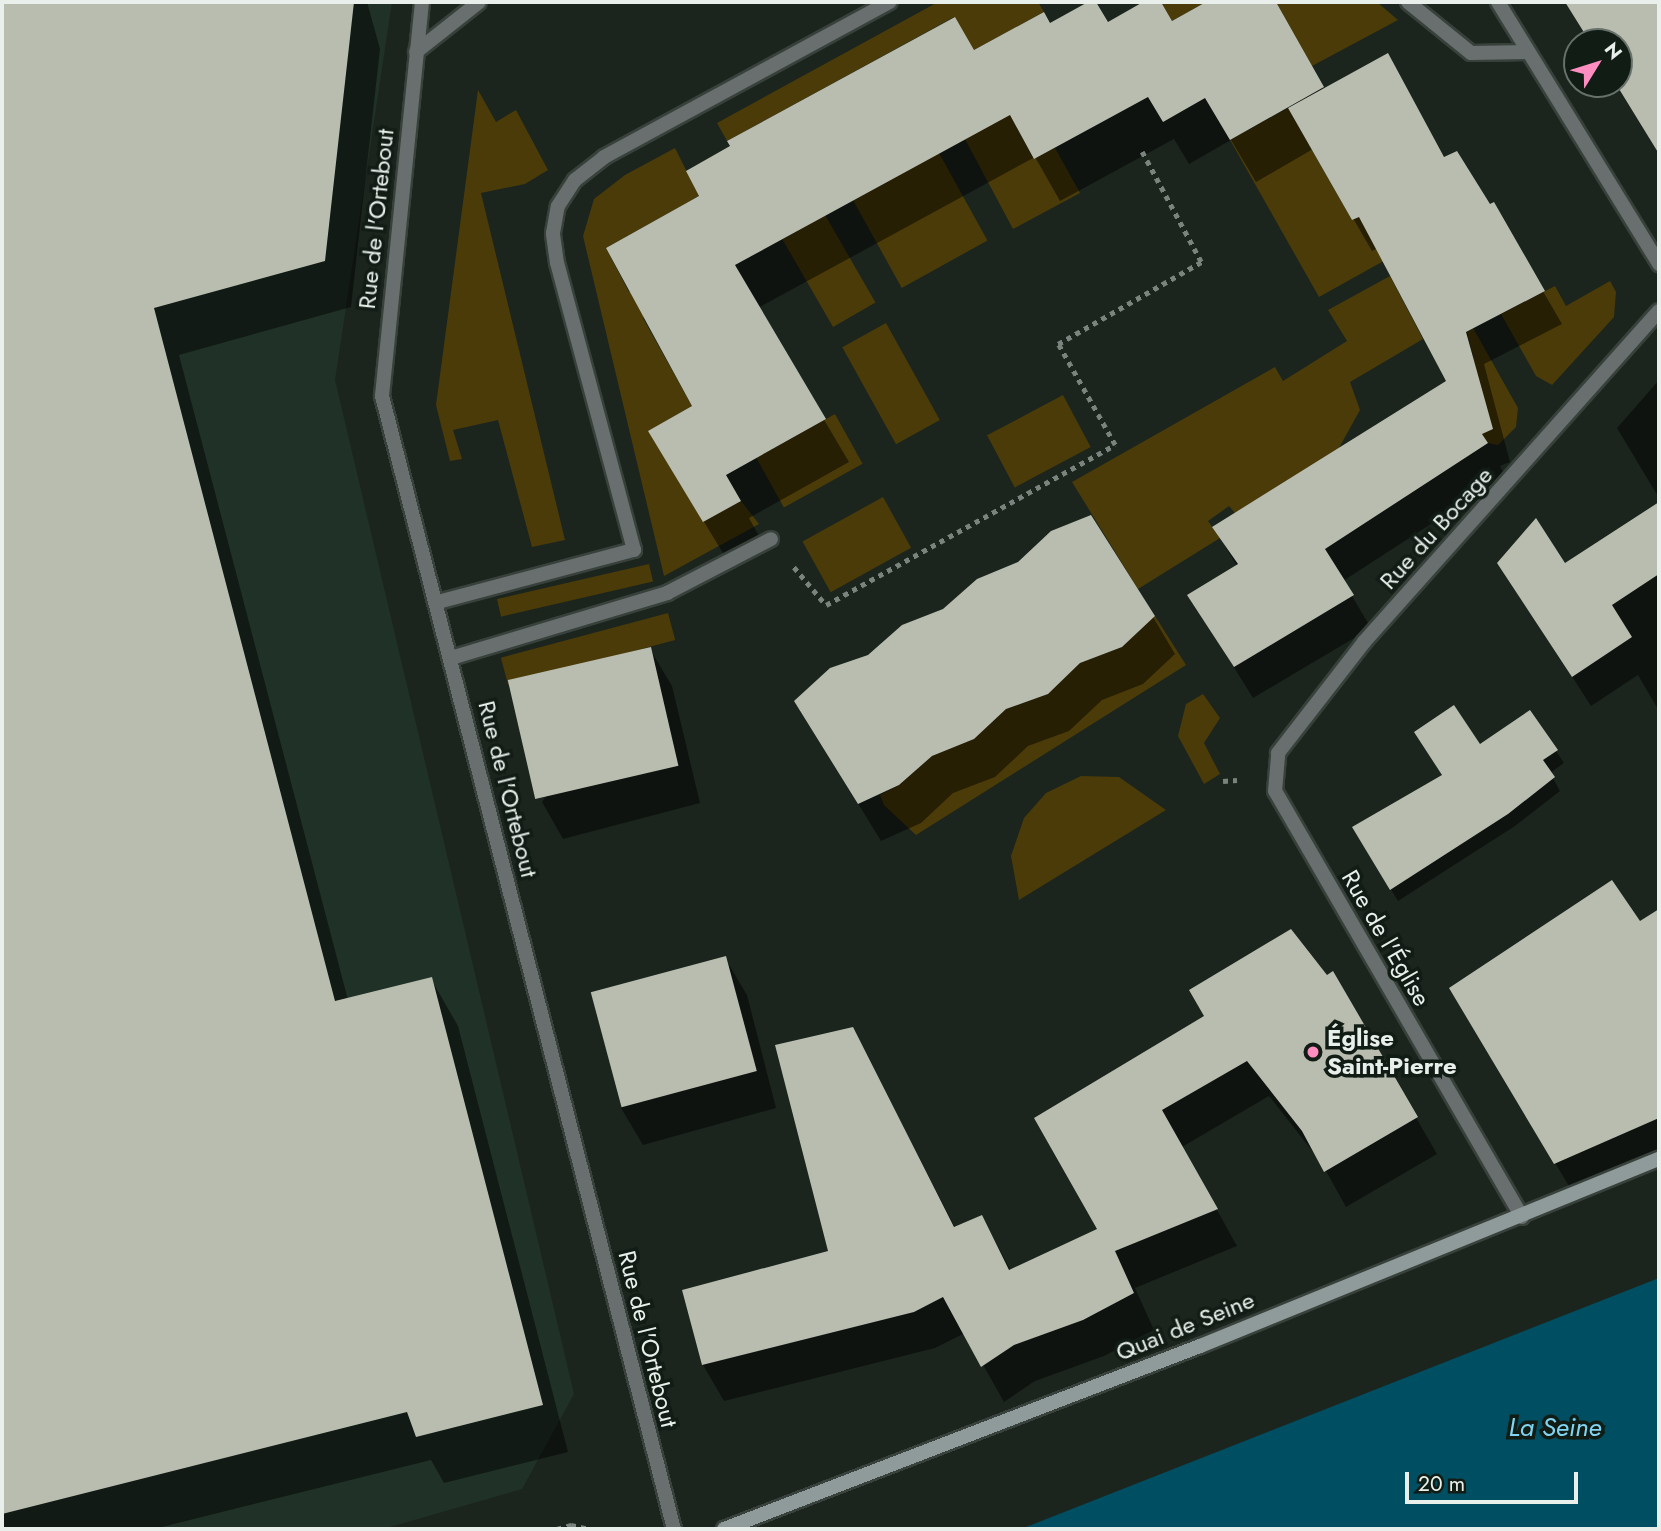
<!DOCTYPE html>
<meta charset="utf-8">
<style>
body{margin:0}
#map{position:relative;width:1661px;height:1531px;overflow:hidden;background:#1b251e;font-family:Jost,sans-serif}
div>[style]{position:absolute}
.built>*{inset:0;background:#203127}
.green>*{inset:0;background:#4a3b08;transform-origin:0 0}
.water>*{inset:0;background:#004e61}
.shadow>*{inset:0;background:#0007}
.building>*{inset:0;background:#b8bdaf;transform-origin:0 0}
.path>*{height:4.5px;margin-top:-2.25px;transform-origin:0;background:repeating-linear-gradient(90deg,#7a837d 0 5px,transparent 0 10px)}
.roads{filter:drop-shadow(2px 0 #38413b) drop-shadow(-2px 0 #38413b) drop-shadow(0 2px #38413b) drop-shadow(0 -2px #38413b)}
.lane>*{height:14px;margin:-7px;padding:0 7px;transform-origin:7px;border-radius:7px;background:#686f6e}
.street>*{height:14px;margin:-7px;padding:0 7px;transform-origin:7px;border-radius:7px;background:#686f6e}
.secondary>*{height:14px;margin:-7px;padding:0 7px;transform-origin:7px;border-radius:7px;background:#8f9b9a}
.dots>*{width:19px;height:19px;translate:-50% -50%;box-sizing:border-box;border:4px solid #111c15;border-radius:50%}
span{translate:-50% -50%;white-space:nowrap;text-align:center;line-height:1.15;-webkit-text-stroke:7px #111c15;paint-order:stroke}
.street-label{font-size:24px;color:#e9f0ec}
.poi-label{font-size:24px;color:#e9f0ec;font-weight:700}
.left{translate:0 -50%;text-align:left}
.water-label{font-size:26px;color:#81d5f2;font-style:italic}
.frame{position:absolute;inset:0;border:4px solid #e9f0ec;pointer-events:none}
.north{position:absolute;left:1563px;top:28px;width:70px;height:70px;box-sizing:border-box;background:#111c15;border:2px solid #67716b;border-radius:50%;rotate:52deg;font-size:19px;font-weight:700;line-height:28px;text-align:center;color:#e9f0ec}
.north::after{content:'';display:block;margin:auto;width:24px;height:32px;background:#fd8ebf;clip-path:polygon(50% 0,100% 100%,50% 72%,0 100%)}
.scale{position:absolute;left:1405px;top:1472px;width:173px;height:32px;box-sizing:border-box;border:4px solid #e9f0ec;border-top:0;padding-left:9px;font-size:21px;line-height:24px;white-space:nowrap;color:#e9f0ec;-webkit-text-stroke:5px #111c15;paint-order:stroke}
</style>
<div id="map">
<div class="built">
<div style="clip-path:polygon(2px 2px,392px 2px,335px 380px,574px 1394px,522px 1489px,383px 1529px,2px 1529px)"></div>
</div>
<div class="green">
<div style="clip-path:polygon(938px 2px,1038px 2px,1044px 12px,974px 50px,954px 17px,727px 141px,717px 123px)"></div>
<div style="clip-path:polygon(1161px 2px,1206px 2px,1172px 21px)"></div>
<div style="clip-path:polygon(1276px 2px,1377px 2px,1398px 20px,1312px 66px)"></div>
<div style="clip-path:polygon(478px 90px,496px 122px,516px 110px,548px 170px,525px 184px,481px 193px,565px 540px,532px 547px,498px 420px,453px 430px,462px 459px,450px 461px,436px 405px)"></div>
<div style="clip-path:polygon(1288px 108px,1352px 220px,1364px 214px,1389px 258px,1319px 297px,1230px 140px)"></div>
<div style="clip-path:polygon(1010px 115px,1034px 159px,1055px 148px,1080px 193px,1013px 229px,965px 139px)"></div>
<div style="clip-path:polygon(675px 148px,699px 196px,606px 248px,629px 292px,645px 285px,659px 308px,643px 318px,692px 406px,649px 431px,703px 521px,741px 501px,759px 524px,664px 576px,583px 236px,594px 199px,625px 175px)"></div>
<div style="left:939px;top:153px;width:100px;height:98px;rotate:61deg"></div>
<div style="left:825px;top:215px;width:101px;height:49px;rotate:60deg"></div>
<div style="clip-path:polygon(1390px 276px,1423px 339px,1350px 382px,1360px 410px,1339px 448px,1235px 513px,1229px 506px,1208px 521px,1220px 538px,1138px 589px,1072px 482px,1275px 367px,1283px 381px,1347px 341px,1328px 310px)"></div>
<div style="clip-path:polygon(1610px 281px,1616px 292px,1614px 317px,1552px 385px,1536px 376px,1501px 314px,1555px 286px,1566px 306px)"></div>
<div style="left:886px;top:323px;width:111px;height:50px;rotate:61deg"></div>
<div style="clip-path:polygon(1473px 328px,1518px 408px,1516px 427px,1498px 445px,1488px 443px,1439px 367px,1473px 356px,1467px 332px)"></div>
<div style="left:1063px;top:395px;width:59px;height:86px;rotate:62deg"></div>
<div style="left:835px;top:414px;width:57px;height:90px;rotate:61deg"></div>
<div style="left:883px;top:497px;width:58px;height:92px;rotate:61deg"></div>
<div style="left:649px;top:564px;width:18px;height:156px;rotate:77deg"></div>
<div style="left:668px;top:613px;width:28px;height:173px;rotate:75deg"></div>
<div style="clip-path:polygon(1155px 616px,1186px 665px,916px 835px,884px 805px,880px 795px,899px 785px,932px 756px,974px 739px,1006px 709px,1048px 694px,1080px 663px,1122px 647px)"></div>
<div style="clip-path:polygon(1203px 694px,1220px 718px,1204px 743px,1220px 774px,1204px 784px,1178px 736px,1186px 704px)"></div>
<div style="clip-path:polygon(1081px 776px,1119px 777px,1166px 810px,1019px 900px,1011px 856px,1024px 818px,1046px 793px)"></div>
</div>
<div class="water">
<div style="clip-path:polygon(1659px 1278px,1659px 1529px,1021px 1529px)"></div>
</div>
<div class="shadow">
<div style="clip-path:polygon(2px 2px,367px 2px,380px 49px,351px 307px,179px 355px,348px 1000px,431px 979px,458px 1026px,568px 1452px,444px 1483px,431px 1460px,154px 1529px,2px 1529px)"></div>
<div style="clip-path:polygon(1091px 2px,1108px 25px,1146px 2px,1159px 2px,1171px 23px,1209px 2px,1274px 2px,1324px 90px,1444px 159px,1490px 207px,1493px 205px,1562px 324px,1484px 364px,1510px 462px,1500px 466px,1505px 476px,1343px 581px,1371px 628px,1253px 698px,1189px 595px,1237px 566px,1214px 528px,1449px 381px,1378px 248px,1372px 251px,1313px 149px,1256px 182px,1231px 140px,1189px 164px,1174px 139px,1060px 201px,1035px 157px,758px 308px,849px 462px,749px 518px,764px 545px,729px 563px,675px 474px,694px 406px,608px 249px,973px 52px,1050px 26px)"></div>
<div style="clip-path:polygon(1566px 2px,1659px 2px,1659px 154px,1616px 84px,1619px 42px,1591px 42px)"></div>
<div style="clip-path:polygon(1659px 380px,1659px 498px,1617px 428px)"></div>
<div style="clip-path:polygon(1659px 504px,1659px 711px,1638px 675px,1591px 706px,1499px 563px,1564px 565px)"></div>
<div style="clip-path:polygon(1153px 617px,1175px 654px,1143px 684px,1102px 700px,1069px 731px,1028px 746px,995px 777px,953px 793px,921px 823px,881px 841px,818px 738px)"></div>
<div style="clip-path:polygon(650px 649px,672px 686px,700px 803px,563px 839px,542px 802px)"></div>
<div style="clip-path:polygon(1479px 746px,1556px 751px,1564px 763px,1550px 773px,1560px 791px,1515px 826px,1398px 901px,1354px 828px,1443px 776px)"></div>
<div style="clip-path:polygon(1659px 911px,1659px 1033px,1637px 1047px,1659px 1083px,1659px 1156px,1573px 1193px,1469px 1019px)"></div>
<div style="clip-path:polygon(725px 958px,747px 995px,776px 1108px,643px 1145px,621px 1108px)"></div>
<div style="clip-path:polygon(1333px 974px,1437px 1154px,1346px 1207px,1321px 1162px,1269px 1096px,1182px 1147px,1237px 1246px,1135px 1288px,1154px 1330px,1104px 1356px,1035px 1381px,1004px 1402px,965px 1333px,935px 1348px,724px 1401px,703px 1365px,684px 1291px,830px 1252px,852px 1029px,956px 1229px,982px 1217px,1011px 1271px,1100px 1230px,1037px 1119px)"></div>
</div>
<div class="building">
<div style="clip-path:polygon(2px 2px,354px 2px,325px 261px,154px 308px,335px 1001px,432px 977px,543px 1405px,416px 1437px,407px 1412px,2px 1514px)"></div>
<div style="clip-path:polygon(1088px 2px,1096px 2px,1108px 22px,1143px 2px,1161px 2px,1172px 21px,1206px 2px,1276px 2px,1324px 87px,1230px 140px,1205px 98px,1163px 122px,1148px 97px,1034px 159px,1010px 115px,735px 265px,826px 419px,726px 475px,741px 501px,703px 522px,648px 431px,692px 406px,606px 248px,699px 196px,686px 171px,730px 146px,727px 141px,955px 17px,974px 50px,1044px 12px,1050px 23px)"></div>
<div style="clip-path:polygon(1565px 2px,1659px 2px,1659px 154px,1616px 84px,1619px 42px,1590px 42px)"></div>
<div style="clip-path:polygon(1388px 53px,1444px 157px,1457px 151px,1490px 204px,1494px 202px,1545px 291px,1466px 332px,1493px 429px,1482px 434px,1488px 443px,1325px 549px,1354px 595px,1234px 667px,1187px 595px,1238px 564px,1212px 527px,1446px 381px,1359px 217px,1352px 220px,1288px 108px)"></div>
<div style="clip-path:polygon(1659px 502px,1659px 574px,1612px 605px,1632px 637px,1572px 677px,1497px 563px,1536px 518px,1565px 563px)"></div>
<div style="clip-path:polygon(1091px 515px,1155px 616px,1122px 647px,1080px 663px,1048px 694px,1006px 709px,974px 739px,932px 756px,899px 785px,858px 804px,794px 701px,830px 668px,868px 655px,902px 625px,943px 609px,977px 579px,1018px 562px,1051px 531px)"></div>
<div style="left:651px;top:647px;width:122px;height:147px;rotate:77deg"></div>
<div style="clip-path:polygon(1454px 705px,1480px 744px,1530px 710px,1558px 750px,1543px 760px,1555px 777px,1508px 814px,1390px 890px,1352px 827px,1442px 775px,1414px 732px)"></div>
<div style="clip-path:polygon(1612px 880px,1640px 921px,1659px 909px,1659px 1118px,1554px 1164px,1449px 988px)"></div>
<div style="clip-path:polygon(1291px 929px,1327px 975px,1333px 971px,1418px 1117px,1324px 1172px,1302px 1131px,1247px 1061px,1162px 1110px,1218px 1209px,1115px 1251px,1134px 1293px,1083px 1320px,1014px 1345px,981px 1367px,943px 1297px,914px 1312px,702px 1365px,682px 1290px,828px 1251px,775px 1045px,853px 1027px,954px 1227px,982px 1215px,1009px 1270px,1097px 1229px,1034px 1118px,1204px 1016px,1189px 990px)"></div>
<div style="left:726px;top:956px;width:119px;height:140px;rotate:75deg"></div>
</div>
<div class="path">
<div style="left:794px;top:567px;width:50px;rotate:49.9deg"></div>
<div style="left:826px;top:605px;width:330px;rotate:-29deg"></div>
<div style="left:1115px;top:445px;width:116px;rotate:-119.4deg"></div>
<div style="left:1058px;top:344px;width:165px;rotate:-29.8deg"></div>
<div style="left:1201px;top:262px;width:125px;rotate:-118.2deg"></div>
<div style="left:1223px;top:781px;width:14px;rotate:-4deg"></div>
<div style="left:557px;top:1529px;width:15px;rotate:-16deg"></div>
<div style="left:571px;top:1525px;width:19px;rotate:12deg"></div>
</div>
<div class="roads">
<div class="lane">
<div style="left:1408px;top:2px;width:81px;rotate:39deg"></div>
<div style="left:1471px;top:53px;width:57px;rotate:-1deg"></div>
<div style="left:438px;top:602px;width:203px;rotate:-14.9deg"></div>
<div style="left:634px;top:550px;width:297px;rotate:-105deg"></div>
<div style="left:557px;top:263px;width:30px;rotate:-98deg"></div>
<div style="left:553px;top:233px;width:27px;rotate:-80deg"></div>
<div style="left:558px;top:206px;width:31px;rotate:-57deg"></div>
<div style="left:575px;top:180px;width:37px;rotate:-38deg"></div>
<div style="left:604px;top:157px;width:325px;rotate:-28.5deg"></div>
<div style="left:451px;top:658px;width:226px;rotate:-16.7deg"></div>
<div style="left:667px;top:593px;width:117px;rotate:-27.4deg"></div>
</div>
<div class="street">
<div style="left:422px;top:2px;width:396px;rotate:95.8deg"></div>
<div style="left:382px;top:396px;width:1170px;rotate:75.55deg"></div>
<div style="left:1498px;top:2px;width:308px;rotate:58.4deg"></div>
<div style="left:416px;top:52px;width:80px;rotate:-38.4deg"></div>
<div style="left:1522px;top:1217px;width:492px;rotate:-120.1deg"></div>
<div style="left:1275px;top:791px;width:38px;rotate:-85deg"></div>
<div style="left:1278px;top:753px;width:140px;rotate:-52.2deg"></div>
<div style="left:1364px;top:642px;width:443px;rotate:-48.3deg"></div>
</div>
<div class="secondary">
<div style="left:724px;top:1529px;width:510px;rotate:-21.03deg"></div>
<div style="left:1200px;top:1346px;width:496px;rotate:-22.2deg"></div>
</div>
</div>
<div class="dots">
<div style="left:1313px;top:1052px;background:#fd8ebf"></div>
</div>
<div class="street-label">
<span style="left:376px;top:219px;rotate:-84deg">Rue de l'Ortebout</span>
<span style="left:1436px;top:528px;rotate:-48deg">Rue du Bocage</span>
<span style="left:508px;top:789px;rotate:76deg">Rue de l'Ortebout</span>
<span style="left:1386px;top:938px;rotate:60deg">Rue de l'Église</span>
<span style="left:1185px;top:1326px;rotate:-22deg">Quai de Seine</span>
<span style="left:648px;top:1339px;rotate:76deg">Rue de l'Ortebout</span>
</div>
<div class="poi-label">
<span class="left" style="left:1327px;top:1052px">Église<br>Saint-Pierre</span>
</div>
<div class="water-label">
<span style="left:1555px;top:1428px">La Seine</span>
</div>
<div class="frame"></div>
<div class="north">N</div>
<div class="scale">20 m</div>
</div>
